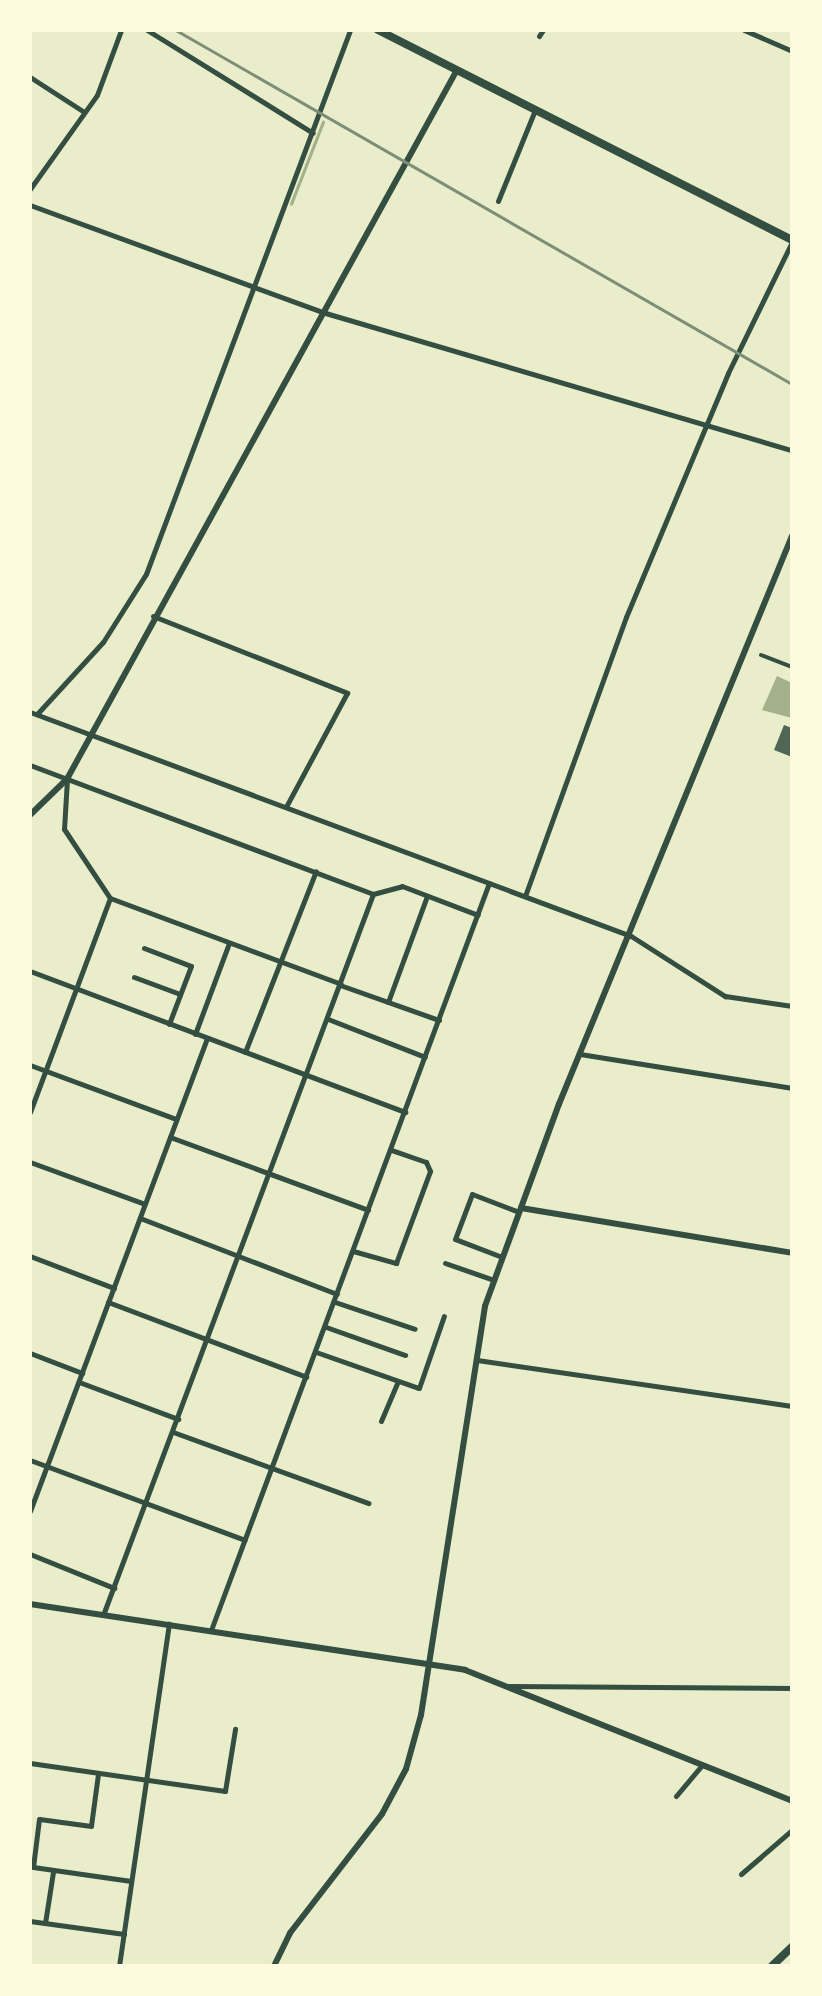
<!DOCTYPE html>
<style>
body{margin:0}
#map{position:relative;width:822px;height:1996px;overflow:hidden;background:#e9edc9;font-family:Poppins,sans-serif}
div>[style]{position:absolute}
.water>*{inset:0;background:#a3b18a}
.stream>*{height:2.5px;margin:-1.25px;padding:0 1.25px;transform-origin:1.25px;border-radius:1.25px;background:#a3b18a}
.building>*{inset:0;background:#4f6655}
.pedestrian>*{height:4px;margin:-2px;padding:0 2px;transform-origin:2px;border-radius:2px;background:#344e41}
.minor>*{height:5px;margin:-2.5px;padding:0 2.5px;transform-origin:2.5px;border-radius:2.5px;background:#344e41}
.tertiary>*{height:6px;margin:-3px;padding:0 3px;transform-origin:3px;border-radius:3px;background:#344e41}
.secondary>*{height:8px;margin:-4px;padding:0 4px;transform-origin:4px;border-radius:4px;background:#344e41}
.rail>*{height:2.5px;margin:-1.25px;padding:0 1.25px;transform-origin:1.25px;border-radius:1.25px;background:#7c8e77}
span{translate:-50% -50%;white-space:nowrap;text-align:center;line-height:1.15;-webkit-text-stroke:8px #fefae0;paint-order:stroke}
.frame{position:absolute;inset:0;border:32px solid #fefae0;pointer-events:none}
</style>
<div id="map">
<div class="water">
<div style="clip-path:polygon(777px 676px,792px 683px,792px 718px,762px 710px)"></div>
</div>
<div class="stream">
<div style="left:291px;top:204px;width:88px;rotate:-68.7deg"></div>
</div>
<div class="building">
<div style="clip-path:polygon(784px 725px,792px 728px,792px 757px,774px 750px)"></div>
</div>
<div class="pedestrian">
<div style="left:761px;top:655px;width:33px;rotate:21deg"></div>
</div>
<div class="minor">
<div style="left:147px;top:30px;width:195px;rotate:31.8deg"></div>
<div style="left:744px;top:30px;width:52px;rotate:23.6deg"></div>
<div style="left:539px;top:36px;width:7px;rotate:-56deg"></div>
<div style="left:30px;top:77px;width:64px;rotate:32.9deg"></div>
<div style="left:30px;top:189px;width:115px;rotate:-54.5deg"></div>
<div style="left:97px;top:95px;width:69px;rotate:-69.7deg"></div>
<div style="left:498px;top:201px;width:98px;rotate:-67.9deg"></div>
<div style="left:30px;top:205px;width:311px;rotate:20.1deg"></div>
<div style="left:322px;top:312px;width:490px;rotate:16.4deg"></div>
<div style="left:153px;top:616px;width:209px;rotate:21.6deg"></div>
<div style="left:347px;top:693px;width:129px;rotate:118.2deg"></div>
<div style="left:30px;top:712px;width:641px;rotate:20.44deg"></div>
<div style="left:631px;top:936px;width:112px;rotate:32.6deg"></div>
<div style="left:725px;top:996px;width:68px;rotate:8.5deg"></div>
<div style="left:37px;top:714px;width:98px;rotate:-47.5deg"></div>
<div style="left:103px;top:642px;width:80px;rotate:-57.7deg"></div>
<div style="left:146px;top:574px;width:581px;rotate:-69.44deg"></div>
<div style="left:30px;top:765px;width:366px;rotate:20.6deg"></div>
<div style="left:373px;top:894px;width:30px;rotate:-15deg"></div>
<div style="left:402px;top:886px;width:81px;rotate:20.9deg"></div>
<div style="left:67px;top:779px;width:50px;rotate:93.4deg"></div>
<div style="left:64px;top:829px;width:83px;rotate:56.3deg"></div>
<div style="left:110px;top:898px;width:246px;rotate:20.4deg"></div>
<div style="left:525px;top:896px;width:297px;rotate:-70.1deg"></div>
<div style="left:626px;top:617px;width:264px;rotate:-67.3deg"></div>
<div style="left:728px;top:373px;width:146px;rotate:-64deg"></div>
<div style="left:144px;top:948px;width:50px;rotate:21deg"></div>
<div style="left:191px;top:966px;width:62px;rotate:110.8deg"></div>
<div style="left:30px;top:971px;width:401px;rotate:20.6deg"></div>
<div style="left:134px;top:977px;width:49px;rotate:20.3deg"></div>
<div style="left:340px;top:985px;width:105px;rotate:19.5deg"></div>
<div style="left:388px;top:1002px;width:113px;rotate:-69.8deg"></div>
<div style="left:328px;top:1019px;width:104px;rotate:21.4deg"></div>
<div style="left:195px;top:1034px;width:97px;rotate:-69.5deg"></div>
<div style="left:245px;top:1052px;width:194px;rotate:-68.6deg"></div>
<div style="left:580px;top:1054px;width:215px;rotate:9.1deg"></div>
<div style="left:30px;top:1065px;width:156px;rotate:20.3deg"></div>
<div style="left:30px;top:1112px;width:228px;rotate:-69.5deg"></div>
<div style="left:170px;top:1137px;width:211px;rotate:20.2deg"></div>
<div style="left:30px;top:1162px;width:122px;rotate:20.1deg"></div>
<div style="left:140px;top:1218px;width:211px;rotate:21.1deg"></div>
<div style="left:353px;top:1251px;width:45px;rotate:15.6deg"></div>
<div style="left:396px;top:1263px;width:98px;rotate:-69.7deg"></div>
<div style="left:430px;top:1171px;width:10px;rotate:-114deg"></div>
<div style="left:426px;top:1162px;width:37px;rotate:-161deg"></div>
<div style="left:30px;top:1256px;width:90px;rotate:20.9deg"></div>
<div style="left:502px;top:1257px;width:50px;rotate:-159deg"></div>
<div style="left:455px;top:1239px;width:48px;rotate:-69.3deg"></div>
<div style="left:472px;top:1194px;width:50px;rotate:21deg"></div>
<div style="left:445px;top:1263px;width:52px;rotate:19.1deg"></div>
<div style="left:108px;top:1302px;width:212px;rotate:20.7deg"></div>
<div style="left:335px;top:1302px;width:84px;rotate:18.6deg"></div>
<div style="left:326px;top:1327px;width:84px;rotate:19.5deg"></div>
<div style="left:316px;top:1352px;width:109px;rotate:19.3deg"></div>
<div style="left:419px;top:1388px;width:76px;rotate:-70.9deg"></div>
<div style="left:30px;top:1353px;width:56px;rotate:21deg"></div>
<div style="left:477px;top:1360px;width:318px;rotate:8.3deg"></div>
<div style="left:79px;top:1382px;width:106px;rotate:20.5deg"></div>
<div style="left:381px;top:1421px;width:43px;rotate:-67deg"></div>
<div style="left:173px;top:1432px;width:208px;rotate:20deg"></div>
<div style="left:30px;top:1460px;width:229px;rotate:20.4deg"></div>
<div style="left:30px;top:1511px;width:505px;rotate:-69.48deg"></div>
<div style="left:30px;top:1554px;width:91px;rotate:22deg"></div>
<div style="left:103px;top:1615px;width:770px;rotate:-69.47deg"></div>
<div style="left:211px;top:1630px;width:797px;rotate:-69.59deg"></div>
<div style="left:509px;top:1686px;width:283px;rotate:0.4deg"></div>
<div style="left:30px;top:1763px;width:197px;rotate:8.2deg"></div>
<div style="left:225px;top:1791px;width:63px;rotate:-80.8deg"></div>
<div style="left:98px;top:1774px;width:52px;rotate:97.7deg"></div>
<div style="left:91px;top:1826px;width:52px;rotate:-172.3deg"></div>
<div style="left:39px;top:1819px;width:48px;rotate:97.1deg"></div>
<div style="left:33px;top:1867px;width:99px;rotate:8.1deg"></div>
<div style="left:676px;top:1796px;width:40px;rotate:-50deg"></div>
<div style="left:741px;top:1874px;width:67px;rotate:-40.8deg"></div>
<div style="left:30px;top:1921px;width:95px;rotate:7.9deg"></div>
<div style="left:45px;top:1923px;width:52px;rotate:-81.1deg"></div>
<div style="left:119px;top:1966px;width:346px;rotate:-81.7deg"></div>
</div>
<div class="tertiary">
<div style="left:30px;top:815px;width:52px;rotate:-44.2deg"></div>
<div style="left:67px;top:779px;width:809px;rotate:-61.19deg"></div>
<div style="left:521px;top:1208px;width:275px;rotate:9.4deg"></div>
<div style="left:30px;top:1604px;width:440px;rotate:8.6deg"></div>
<div style="left:465px;top:1670px;width:352px;rotate:21.8deg"></div>
<div style="left:274px;top:1966px;width:37px;rotate:-64deg"></div>
<div style="left:290px;top:1933px;width:150px;rotate:-52.3deg"></div>
<div style="left:382px;top:1814px;width:51px;rotate:-61.9deg"></div>
<div style="left:406px;top:1769px;width:56px;rotate:-74.5deg"></div>
<div style="left:421px;top:1715px;width:414px;rotate:-81.1deg"></div>
<div style="left:485px;top:1306px;width:215px;rotate:-69.9deg"></div>
<div style="left:559px;top:1104px;width:614px;rotate:-67.7deg"></div>
</div>
<div class="secondary">
<div style="left:378px;top:30px;width:464px;rotate:26.9deg"></div>
<div style="left:772px;top:1966px;width:28px;rotate:-44deg"></div>
</div>
<div class="rail">
<div style="left:176px;top:30px;width:710px;rotate:29.88deg"></div>
</div>
<div class="frame"></div>
</div>
